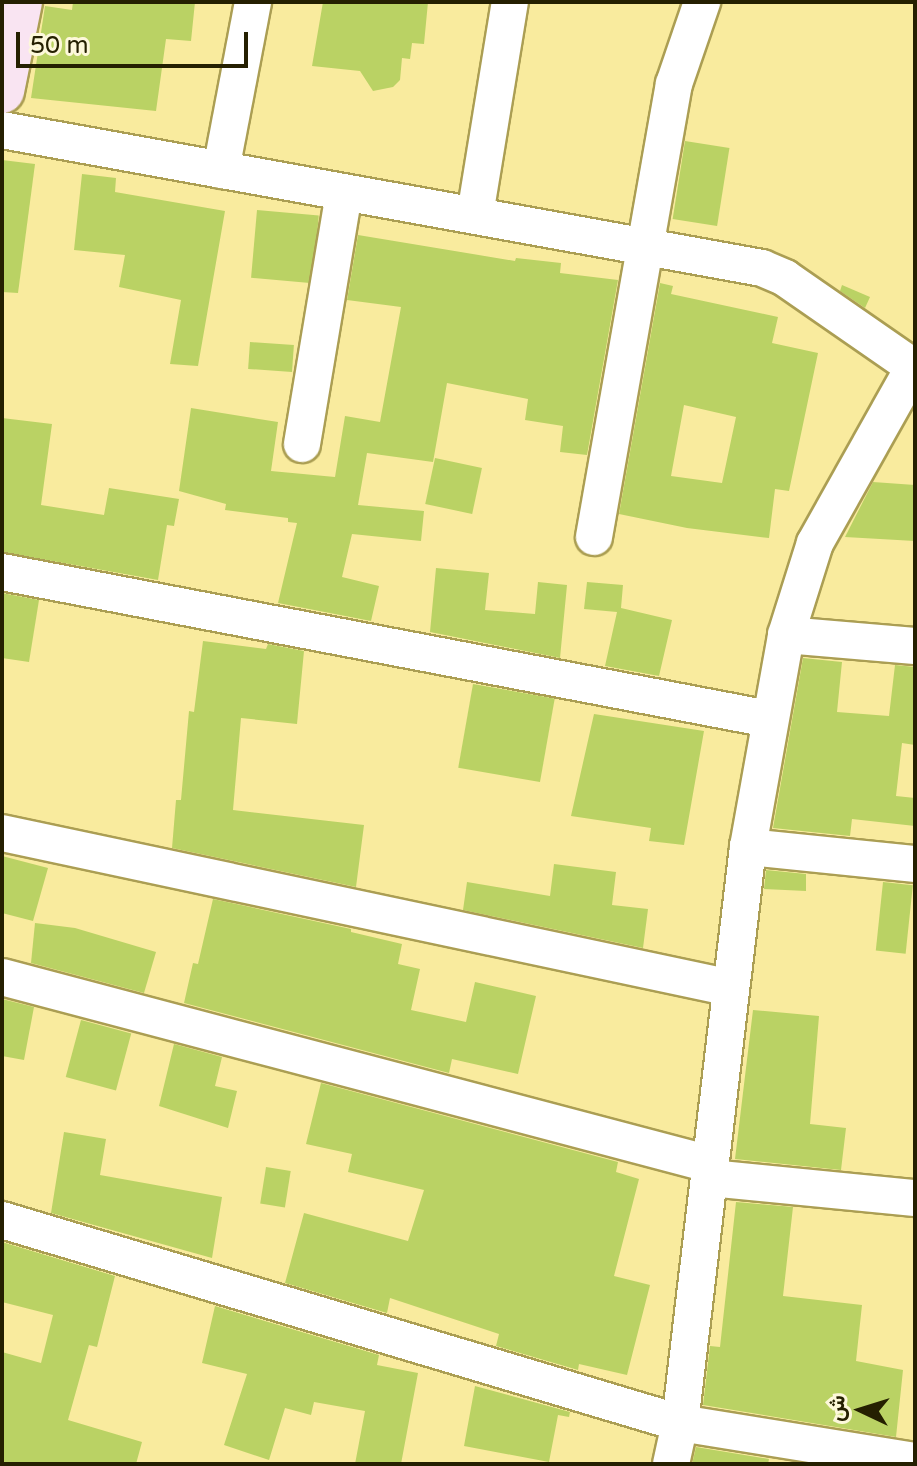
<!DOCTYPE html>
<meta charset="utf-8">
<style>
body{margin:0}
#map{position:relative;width:917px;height:1466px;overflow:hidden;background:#f9eb9e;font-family:"Varela Round",Vazirmatn,sans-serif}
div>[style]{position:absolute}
.building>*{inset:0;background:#bad264;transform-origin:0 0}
.roads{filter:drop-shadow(2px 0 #ab9e53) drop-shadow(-2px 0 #ab9e53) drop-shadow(0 2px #ab9e53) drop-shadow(0 -2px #ab9e53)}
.street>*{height:36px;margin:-18px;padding:0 18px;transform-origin:18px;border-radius:18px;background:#fff}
.secondary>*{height:44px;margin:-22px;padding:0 22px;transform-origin:22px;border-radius:22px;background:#f9e4f2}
span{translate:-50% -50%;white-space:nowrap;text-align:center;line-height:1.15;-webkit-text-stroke:7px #fdf8da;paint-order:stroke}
.frame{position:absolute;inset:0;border:4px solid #252001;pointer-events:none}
.north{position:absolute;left:821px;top:1370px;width:80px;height:80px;-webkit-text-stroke:6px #fdf8da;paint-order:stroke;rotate:274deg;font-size:22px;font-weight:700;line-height:32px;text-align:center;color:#252001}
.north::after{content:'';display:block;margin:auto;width:28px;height:36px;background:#252001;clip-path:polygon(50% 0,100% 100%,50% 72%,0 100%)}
.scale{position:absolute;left:16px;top:32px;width:232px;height:36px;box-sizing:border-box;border:4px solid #252001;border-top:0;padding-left:10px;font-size:24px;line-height:28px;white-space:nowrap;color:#252001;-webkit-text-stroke:6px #fdf8da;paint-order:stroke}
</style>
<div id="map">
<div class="building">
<div style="clip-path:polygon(73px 2px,195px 2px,191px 41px,166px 39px,156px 111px,31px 98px,45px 6px,72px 10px)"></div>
<div style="clip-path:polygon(323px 2px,428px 2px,424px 44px,412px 43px,410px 59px,402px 58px,400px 80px,393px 87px,373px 91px,360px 71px,312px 66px)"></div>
<div style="left:685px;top:141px;width:45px;height:79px;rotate:9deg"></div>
<div style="clip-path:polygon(2px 160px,35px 164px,18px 293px,2px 292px)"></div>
<div style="clip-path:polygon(82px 174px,116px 178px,115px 192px,225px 211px,198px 366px,170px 364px,181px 300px,119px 287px,125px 255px,74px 250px)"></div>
<div style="left:257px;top:210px;width:62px;height:68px;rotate:5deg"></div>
<div style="clip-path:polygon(358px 235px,515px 261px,516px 258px,561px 263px,560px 273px,618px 280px,587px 455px,560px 452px,563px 426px,525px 420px,528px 399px,447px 383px,433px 462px,367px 453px,358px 505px,424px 511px,421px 541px,352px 534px,342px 577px,379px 586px,371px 621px,278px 603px,297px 523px,288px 522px,288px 518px,225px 510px,226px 504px,179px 491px,191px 408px,278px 422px,271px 471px,335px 477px,345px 416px,380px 422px,401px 307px,347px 300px)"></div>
<div style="clip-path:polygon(evenodd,660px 283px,673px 286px,671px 294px,778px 317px,772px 343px,818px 353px,789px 491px,775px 489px,769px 538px,687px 528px,619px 514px,660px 283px,684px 405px,736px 417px,722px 483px,671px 476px,684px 405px)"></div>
<div style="clip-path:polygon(842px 285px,870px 297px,865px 308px,840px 291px)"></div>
<div style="left:250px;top:342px;width:44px;height:27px;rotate:4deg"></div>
<div style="clip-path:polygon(2px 418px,52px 424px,41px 505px,104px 515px,109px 488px,179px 499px,174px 526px,167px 525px,158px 580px,2px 552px)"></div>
<div style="left:435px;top:458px;width:48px;height:47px;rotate:12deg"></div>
<div style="clip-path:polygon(873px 482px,915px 485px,915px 541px,845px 537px)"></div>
<div style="clip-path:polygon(436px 568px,489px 573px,485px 610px,535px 614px,538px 582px,567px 585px,560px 658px,430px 632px)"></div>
<div style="clip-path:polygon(587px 582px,623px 585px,621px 608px,672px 620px,659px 676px,605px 666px,617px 612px,584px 609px)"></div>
<div style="clip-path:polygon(2px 593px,39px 600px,29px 662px,2px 658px)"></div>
<div style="clip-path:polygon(203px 641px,266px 649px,268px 644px,304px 651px,297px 724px,241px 718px,233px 810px,364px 825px,356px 887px,172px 848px,176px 800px,181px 800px,189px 711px,194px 712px)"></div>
<div style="clip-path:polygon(803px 658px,842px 662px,837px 712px,889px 716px,895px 665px,915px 667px,915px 745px,902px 743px,896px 796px,915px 798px,915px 826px,852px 819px,850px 836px,773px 828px)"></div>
<div style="left:473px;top:684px;width:83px;height:85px;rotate:10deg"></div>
<div style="clip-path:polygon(594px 714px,704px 731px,684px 845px,649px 841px,651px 828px,571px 816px)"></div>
<div style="clip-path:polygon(2px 856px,48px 868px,33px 921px,2px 913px)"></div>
<div style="clip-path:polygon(554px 864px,616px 872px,612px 905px,648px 909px,643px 948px,463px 910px,467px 882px,550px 896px)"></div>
<div style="clip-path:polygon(766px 870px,806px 874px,806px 891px,764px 889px)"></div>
<div style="left:883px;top:882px;width:30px;height:69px;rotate:6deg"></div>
<div style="clip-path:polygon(213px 899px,351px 929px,351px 932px,402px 944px,398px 964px,420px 969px,411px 1010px,466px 1022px,475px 982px,536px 996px,518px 1074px,452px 1059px,449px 1073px,184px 1003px,193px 963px,198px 964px)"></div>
<div style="clip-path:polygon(35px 923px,75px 928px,156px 952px,144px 993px,31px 963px)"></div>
<div style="clip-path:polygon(2px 999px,34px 1007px,24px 1060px,2px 1056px)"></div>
<div style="clip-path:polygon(753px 1010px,819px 1016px,810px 1124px,846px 1128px,841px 1170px,735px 1159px)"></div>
<div style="left:81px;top:1020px;width:52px;height:59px;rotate:15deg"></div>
<div style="clip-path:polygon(174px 1044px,222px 1057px,215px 1086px,237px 1091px,228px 1128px,159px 1106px)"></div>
<div style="clip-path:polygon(321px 1083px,618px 1162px,616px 1172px,639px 1179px,614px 1276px,650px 1285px,627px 1375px,579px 1364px,578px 1370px,496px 1346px,499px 1334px,390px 1298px,387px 1313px,285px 1283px,304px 1213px,408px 1241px,424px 1190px,348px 1172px,352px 1154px,306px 1144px)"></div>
<div style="clip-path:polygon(64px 1132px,106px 1139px,100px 1175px,222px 1197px,212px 1258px,51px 1213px)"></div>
<div style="left:266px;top:1167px;width:25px;height:37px;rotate:9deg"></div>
<div style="clip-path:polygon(736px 1202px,793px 1207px,783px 1296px,862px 1305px,856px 1361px,903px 1370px,896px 1437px,703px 1405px,710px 1346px,720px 1347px)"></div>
<div style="clip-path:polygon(2px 1242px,115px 1276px,97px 1347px,89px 1345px,68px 1420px,142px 1442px,136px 1464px,2px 1464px,2px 1352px,41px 1363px,53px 1315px,2px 1302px)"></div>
<div style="clip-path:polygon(215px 1306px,379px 1355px,377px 1365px,418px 1373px,401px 1464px,355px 1464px,365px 1411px,314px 1402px,311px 1415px,285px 1408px,269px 1460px,224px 1445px,247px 1374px,202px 1363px)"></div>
<div style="clip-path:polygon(475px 1386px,570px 1412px,569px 1417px,558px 1415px,549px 1462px,464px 1446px)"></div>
<div style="clip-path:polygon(696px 1447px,769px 1459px,768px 1464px,692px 1464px)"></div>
</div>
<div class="roads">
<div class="street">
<div style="left:2px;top:130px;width:772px;rotate:10.29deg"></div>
<div style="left:762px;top:268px;width:25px;rotate:23deg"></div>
<div style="left:785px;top:278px;width:158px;rotate:34.7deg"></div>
<div style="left:221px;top:170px;width:171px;rotate:-79.2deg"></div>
<div style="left:475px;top:215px;width:216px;rotate:-80.7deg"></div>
<div style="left:302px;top:444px;width:255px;rotate:-80.5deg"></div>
<div style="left:594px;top:537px;width:460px;rotate:-80deg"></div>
<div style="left:674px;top:84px;width:87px;rotate:-71.1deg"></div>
<div style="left:2px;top:572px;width:781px;rotate:10.85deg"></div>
<div style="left:786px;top:635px;width:129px;rotate:4.9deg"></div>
<div style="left:2px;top:833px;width:745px;rotate:12deg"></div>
<div style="left:748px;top:847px;width:168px;rotate:5.8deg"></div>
<div style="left:2px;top:977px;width:732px;rotate:14.8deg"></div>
<div style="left:710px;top:1178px;width:206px;rotate:5.6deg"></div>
<div style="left:2px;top:1220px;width:708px;rotate:16.67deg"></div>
<div style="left:680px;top:1423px;width:238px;rotate:9.2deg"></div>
<div style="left:671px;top:1464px;width:42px;rotate:-77.6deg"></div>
<div style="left:680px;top:1423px;width:580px;rotate:-83.27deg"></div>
<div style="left:748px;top:847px;width:215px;rotate:-79.8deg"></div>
<div style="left:786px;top:635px;width:96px;rotate:-72.5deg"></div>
<div style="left:815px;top:543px;width:204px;rotate:-60.7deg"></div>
</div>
<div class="secondary">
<div style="left:2px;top:91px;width:91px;rotate:-78.6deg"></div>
</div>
</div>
<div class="frame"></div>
<div class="north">ش</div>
<div class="scale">50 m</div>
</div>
